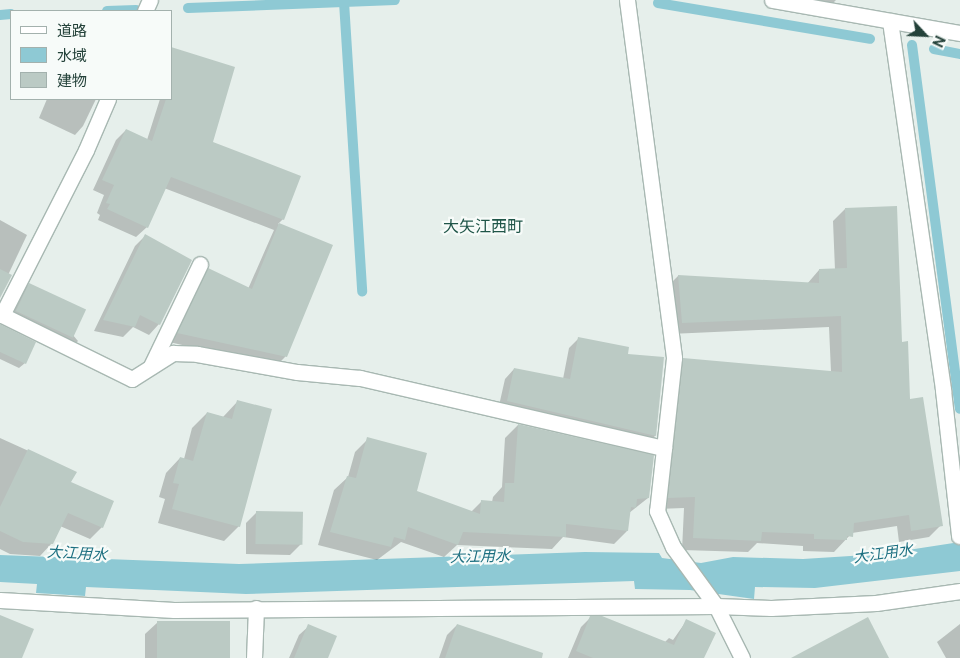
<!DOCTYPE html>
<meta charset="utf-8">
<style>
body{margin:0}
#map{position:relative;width:960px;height:658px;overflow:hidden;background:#e6efeb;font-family:"Public Sans","Noto Sans JP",sans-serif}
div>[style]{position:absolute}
.water>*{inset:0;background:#8ec9d4}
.shadow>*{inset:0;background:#0003}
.stream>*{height:10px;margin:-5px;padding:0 5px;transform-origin:5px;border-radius:5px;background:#8ec9d4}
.building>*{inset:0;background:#bbcac4;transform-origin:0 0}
.roads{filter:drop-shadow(1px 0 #a8b8b2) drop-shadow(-1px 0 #a8b8b2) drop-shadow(0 1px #a8b8b2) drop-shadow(0 -1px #a8b8b2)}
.minor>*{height:15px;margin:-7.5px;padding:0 7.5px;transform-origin:7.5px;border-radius:7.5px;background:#fff}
span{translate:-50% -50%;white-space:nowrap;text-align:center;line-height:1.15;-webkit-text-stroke:4.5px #f7fbf9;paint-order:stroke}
.water-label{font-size:15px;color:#1c6f80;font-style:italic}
.quarter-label{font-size:16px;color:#1f5548}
.legend{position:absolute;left:10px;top:10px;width:162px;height:90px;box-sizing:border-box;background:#f7fbf9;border:1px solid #a3b1ad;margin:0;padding:6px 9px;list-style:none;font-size:15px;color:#24423a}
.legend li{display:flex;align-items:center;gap:10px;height:25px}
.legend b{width:25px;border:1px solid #a3b1ad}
.north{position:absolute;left:900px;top:10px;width:50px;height:50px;-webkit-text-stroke:4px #f7fbf9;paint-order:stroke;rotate:115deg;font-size:14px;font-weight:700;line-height:20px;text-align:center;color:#24423a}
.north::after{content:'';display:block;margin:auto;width:18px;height:22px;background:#24423a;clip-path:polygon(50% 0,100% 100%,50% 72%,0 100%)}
</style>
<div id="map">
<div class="water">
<div style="clip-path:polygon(960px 542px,960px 571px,815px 588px,755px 587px,754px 599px,690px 590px,635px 589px,634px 581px,246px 594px,86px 587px,85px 596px,36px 593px,37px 584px,0 582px,0 555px,239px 564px,585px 552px,659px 553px,662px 558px,701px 563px,733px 557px,803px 559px,882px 554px)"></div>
</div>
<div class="shadow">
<div style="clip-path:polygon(810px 0,836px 0,832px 4px)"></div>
<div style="clip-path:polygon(47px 99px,96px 99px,83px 126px,75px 135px,39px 118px)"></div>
<div style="clip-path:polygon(160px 99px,171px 99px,283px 219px,278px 224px,331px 246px,285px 357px,276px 366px,169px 342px,200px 279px,209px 270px,248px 289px,274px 230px,164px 188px,147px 227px,136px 237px,98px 220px,100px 215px,97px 213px,104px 195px,93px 190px,116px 140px,126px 130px,147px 140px)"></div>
<div style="clip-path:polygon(845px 209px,901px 343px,909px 401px,941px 525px,929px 537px,899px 542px,897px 526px,852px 533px,834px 552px,803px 551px,803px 546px,757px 543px,748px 552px,682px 550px,684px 508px,657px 509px,672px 372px,684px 360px,831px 372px,829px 327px,670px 334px,666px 288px,678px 276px,807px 284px,819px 270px,835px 270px,833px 221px)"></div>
<div style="clip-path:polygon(0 220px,27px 235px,0 292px)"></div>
<div style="clip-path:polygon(145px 236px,159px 324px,149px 335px,133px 327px,123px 337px,94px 331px,135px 246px)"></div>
<div style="clip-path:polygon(29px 284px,78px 341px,68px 351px,5px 321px,19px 295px)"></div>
<div style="clip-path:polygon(0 326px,25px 363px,19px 368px,0 359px)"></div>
<div style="clip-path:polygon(579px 338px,627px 355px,663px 358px,655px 436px,645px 445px,498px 410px,505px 379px,514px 369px,563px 379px,569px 348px)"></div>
<div style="clip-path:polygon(238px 401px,239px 526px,224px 541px,158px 523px,165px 499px,159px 497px,166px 473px,180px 458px,184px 459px,192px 428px,207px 413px,223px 417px)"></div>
<div style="clip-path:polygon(518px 425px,648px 498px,629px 513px,627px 531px,614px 544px,563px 537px,552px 549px,457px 545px,444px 557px,401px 542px,377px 560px,318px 545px,334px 490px,348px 477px,355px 452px,368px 439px,416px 492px,471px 512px,481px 502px,492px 502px,493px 497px,502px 487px,505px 438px)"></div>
<div style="clip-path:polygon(0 438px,75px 472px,70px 483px,102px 527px,90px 539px,60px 526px,52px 543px,40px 556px,10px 554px,0 549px)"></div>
<div style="clip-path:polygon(256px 513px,301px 544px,290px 555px,246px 554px,246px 523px)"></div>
<div style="clip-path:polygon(590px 618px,665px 642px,669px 638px,673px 640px,687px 620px,703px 658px,568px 658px,581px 627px)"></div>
<div style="clip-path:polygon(158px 622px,228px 658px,145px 658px,145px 634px)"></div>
<div style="clip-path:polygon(960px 624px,960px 658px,946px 658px,937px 642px)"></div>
<div style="clip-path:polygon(457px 625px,499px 658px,439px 658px,447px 635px)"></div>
<div style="clip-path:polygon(309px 626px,327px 658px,289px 658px,299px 635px)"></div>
</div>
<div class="stream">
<div style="left:344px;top:2px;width:290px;rotate:86.4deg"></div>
<div style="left:658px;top:3px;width:215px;rotate:9.6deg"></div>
<div style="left:188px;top:8px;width:207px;rotate:-2.2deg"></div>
<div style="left:107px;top:11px;width:29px;rotate:-2deg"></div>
<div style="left:0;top:15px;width:11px;rotate:-5deg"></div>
<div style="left:912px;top:45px;width:367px;rotate:82.5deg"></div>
<div style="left:934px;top:49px;width:26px;rotate:11deg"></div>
</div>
<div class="building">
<div style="clip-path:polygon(171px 47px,235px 67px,213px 142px,301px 176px,284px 220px,171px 177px,148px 228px,107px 209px,110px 204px,106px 203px,114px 185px,102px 180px,126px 129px,152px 141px,166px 99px,171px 99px)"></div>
<div style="clip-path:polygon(897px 206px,902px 342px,908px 341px,910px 399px,923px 397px,943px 526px,911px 531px,909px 515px,854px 523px,853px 537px,847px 536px,847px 540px,814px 539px,814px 534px,762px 532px,761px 541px,693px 538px,695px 497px,668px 498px,683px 358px,842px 372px,841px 316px,682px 323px,678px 275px,819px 283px,819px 269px,847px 268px,845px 208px)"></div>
<div style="clip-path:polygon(279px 223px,333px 245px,287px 357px,177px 333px,208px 268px,252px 289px)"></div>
<div style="clip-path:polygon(145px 234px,192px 260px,160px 325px,140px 315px,135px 327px,103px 320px)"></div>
<div style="clip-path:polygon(0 269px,12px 275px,0 298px)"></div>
<div style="left:29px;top:283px;width:63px;height:31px;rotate:25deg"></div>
<div style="clip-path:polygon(0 324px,36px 342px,26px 364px,0 352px)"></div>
<div style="clip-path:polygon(578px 337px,629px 347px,628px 354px,664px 357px,656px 436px,507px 401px,514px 368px,570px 379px)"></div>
<div style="clip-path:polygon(237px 400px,272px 409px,240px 527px,172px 509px,179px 484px,173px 483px,180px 457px,193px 461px,207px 412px,232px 419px)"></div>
<div style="clip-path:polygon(518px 424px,654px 455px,649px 498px,637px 499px,636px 508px,631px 507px,628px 531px,566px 524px,566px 537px,463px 532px,458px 545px,408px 527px,405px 540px,394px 537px,391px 547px,330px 532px,347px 476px,356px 478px,367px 437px,427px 453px,417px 491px,480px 514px,481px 500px,504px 502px,505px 483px,514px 483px)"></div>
<div style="clip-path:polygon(28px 449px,77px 472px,71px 482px,114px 501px,103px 528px,68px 513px,53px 544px,23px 542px,0 531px,0 507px)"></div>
<div style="left:256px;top:511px;width:47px;height:33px;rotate:1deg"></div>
<div style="clip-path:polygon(0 615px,34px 629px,22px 658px,0 658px)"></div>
<div style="clip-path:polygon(590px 616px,602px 616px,674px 645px,686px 619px,716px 633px,704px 658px,593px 658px,576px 651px)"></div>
<div style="clip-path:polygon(868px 617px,889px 658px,791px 658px)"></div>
<div style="left:157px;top:621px;width:73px;height:37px"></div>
<div style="clip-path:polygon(308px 624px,337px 636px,328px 658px,294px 658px)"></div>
<div style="clip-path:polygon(457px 624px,543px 653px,542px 658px,445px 658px)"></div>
</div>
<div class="roads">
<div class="minor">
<div style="left:627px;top:0;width:361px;rotate:82.5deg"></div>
<div style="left:674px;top:358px;width:154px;rotate:96.3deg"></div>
<div style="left:657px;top:511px;width:39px;rotate:66deg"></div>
<div style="left:673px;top:547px;width:73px;rotate:53.9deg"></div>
<div style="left:716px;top:606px;width:58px;rotate:63.4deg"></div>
<div style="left:772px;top:0;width:191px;rotate:10deg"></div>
<div style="left:145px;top:11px;width:12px;rotate:-66deg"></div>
<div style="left:890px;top:21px;width:373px;rotate:81.8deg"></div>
<div style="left:943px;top:390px;width:147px;rotate:83.7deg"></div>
<div style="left:0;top:314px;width:147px;rotate:26.2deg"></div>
<div style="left:132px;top:379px;width:49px;rotate:-32.4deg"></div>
<div style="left:173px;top:353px;width:24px;rotate:2deg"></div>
<div style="left:197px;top:354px;width:102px;rotate:10.2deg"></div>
<div style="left:297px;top:372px;width:63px;rotate:5.4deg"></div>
<div style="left:360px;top:378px;width:312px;rotate:13deg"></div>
<div style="left:2px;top:315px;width:185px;rotate:-63deg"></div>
<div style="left:86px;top:150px;width:56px;rotate:-66.7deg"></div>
<div style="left:151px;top:366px;width:113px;rotate:-64.3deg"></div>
<div style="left:0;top:600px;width:174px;rotate:3.3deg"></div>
<div style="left:174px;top:610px;width:542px;rotate:-0.42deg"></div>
<div style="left:716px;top:606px;width:55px;rotate:2.1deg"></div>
<div style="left:771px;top:608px;width:105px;rotate:-2.7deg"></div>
<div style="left:876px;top:603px;width:85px;rotate:-8.1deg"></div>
<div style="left:254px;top:658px;width:50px;rotate:-87.7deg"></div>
</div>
</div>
<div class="water-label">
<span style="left:77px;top:553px;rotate:3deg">大江用水</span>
<span style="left:883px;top:553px;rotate:-8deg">大江用水</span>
<span style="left:480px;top:556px;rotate:-1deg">大江用水</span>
</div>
<div class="quarter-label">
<span style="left:483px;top:227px">大矢江西町</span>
</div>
<ul class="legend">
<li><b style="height:6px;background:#fff"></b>道路</li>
<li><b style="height:14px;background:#8ec9d4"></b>水域</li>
<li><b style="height:14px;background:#bbcac4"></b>建物</li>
</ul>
<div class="north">N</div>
</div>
